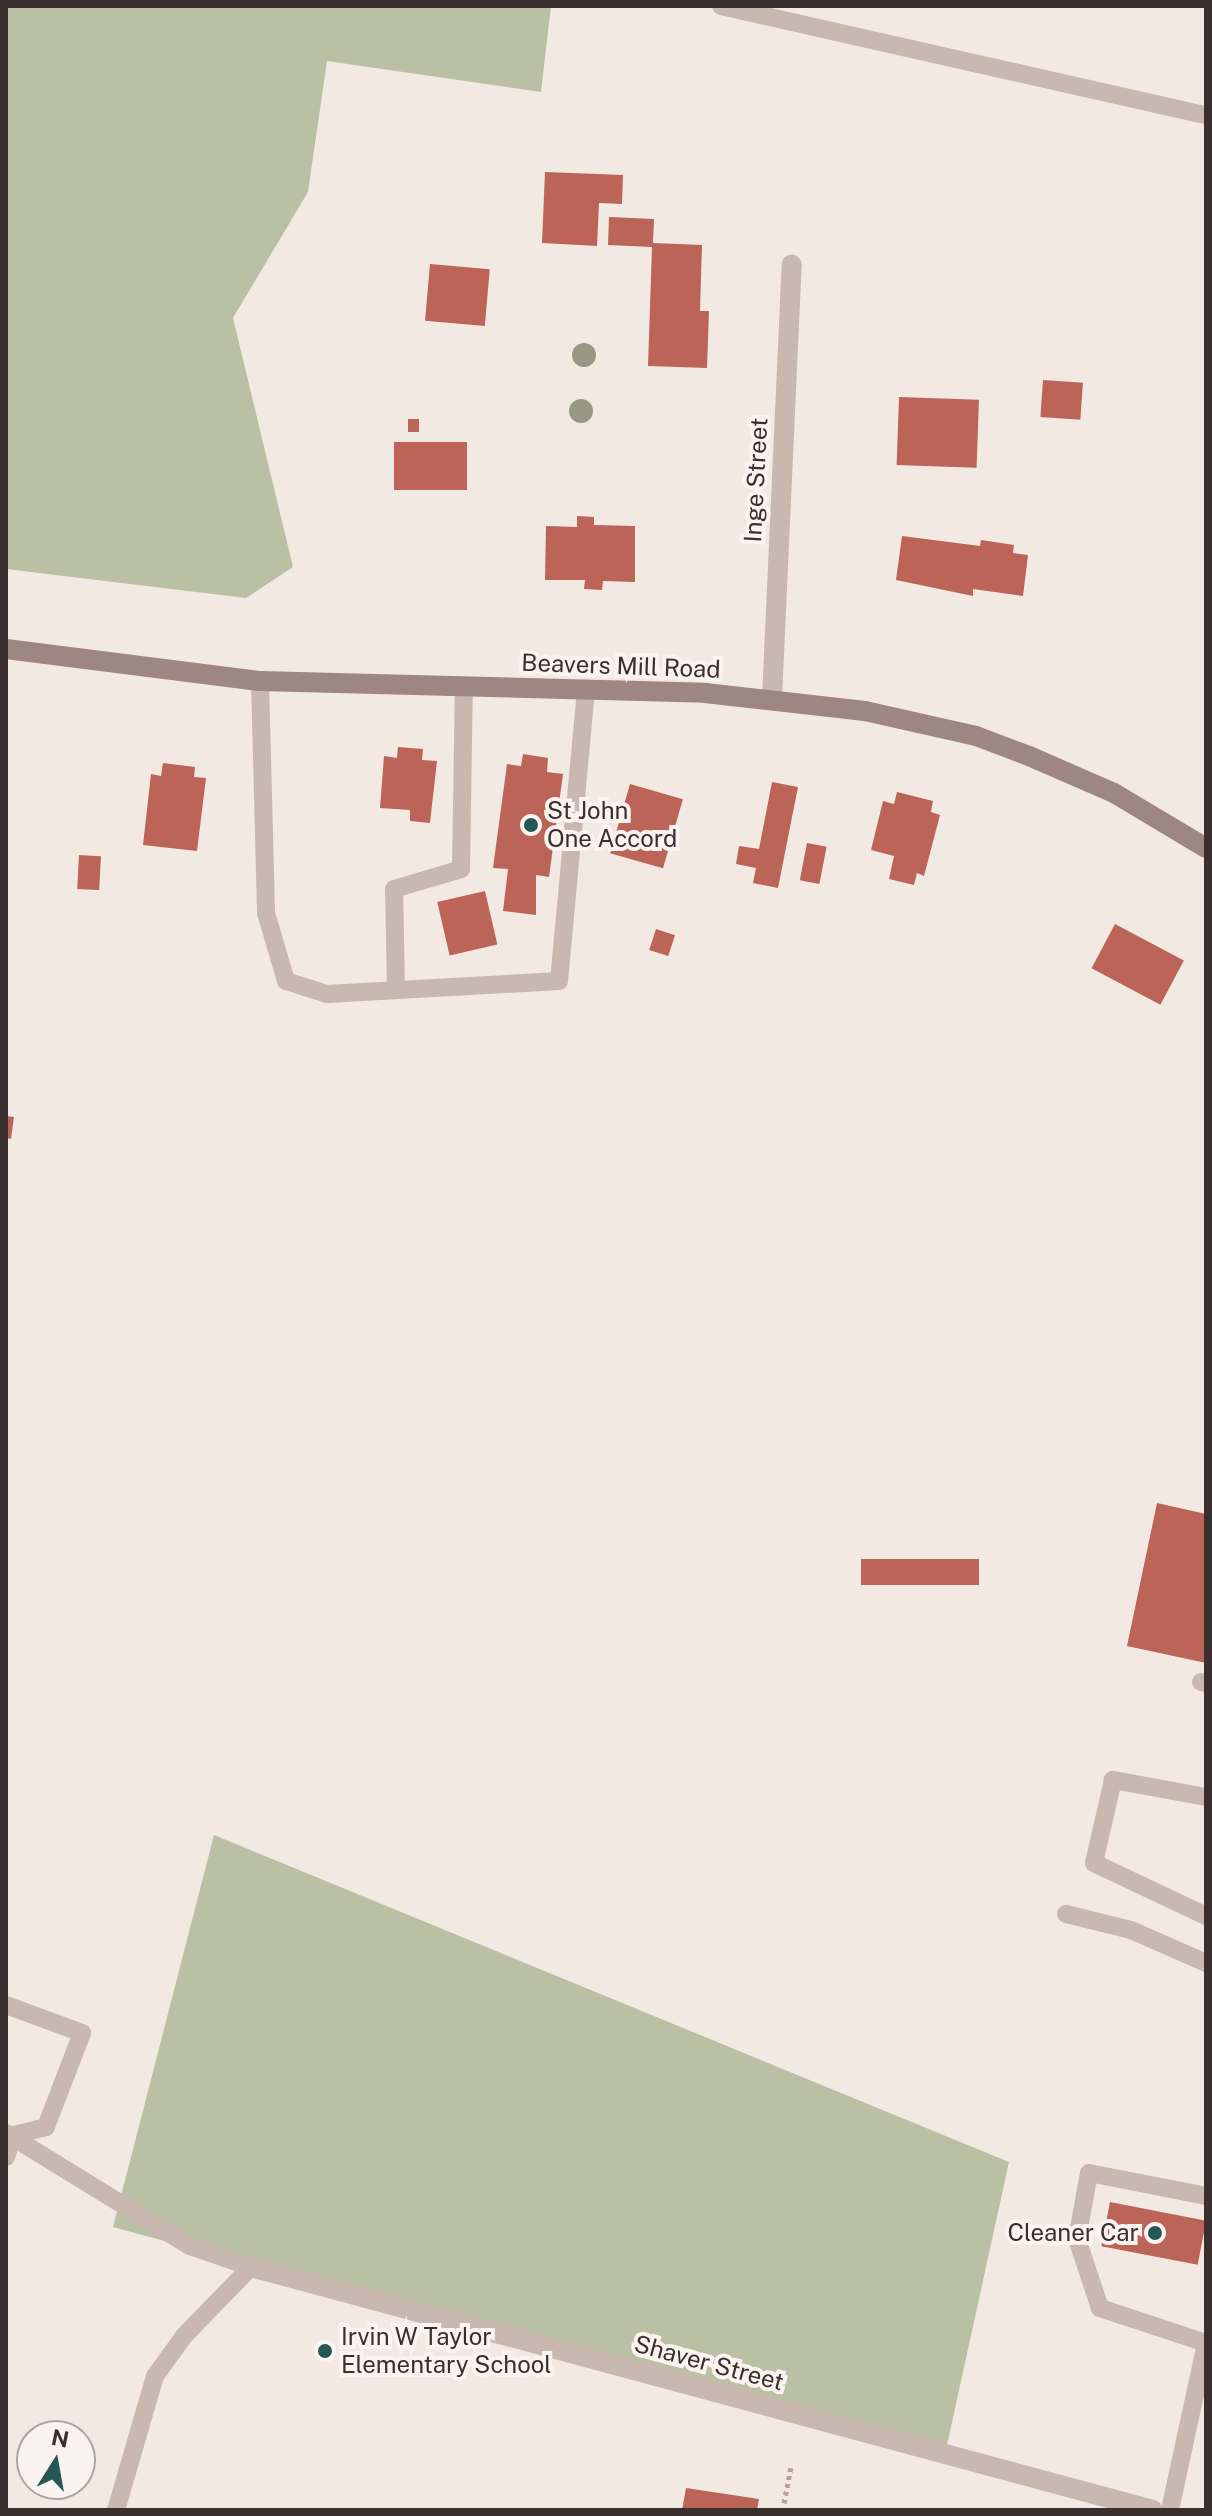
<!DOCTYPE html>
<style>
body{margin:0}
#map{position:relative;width:1212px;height:2516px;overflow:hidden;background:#f2e9e2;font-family:"Public Sans",sans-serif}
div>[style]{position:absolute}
.green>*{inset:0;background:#bac0a3}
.building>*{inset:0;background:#bc6457;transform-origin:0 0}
.path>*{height:5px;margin-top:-2.5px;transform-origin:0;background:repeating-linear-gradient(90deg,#b5a299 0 4px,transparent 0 8px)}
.lane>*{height:18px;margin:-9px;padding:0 9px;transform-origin:9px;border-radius:9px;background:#c9b8af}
.street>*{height:20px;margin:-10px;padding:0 10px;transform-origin:10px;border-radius:10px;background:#c9b8af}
.secondary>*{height:20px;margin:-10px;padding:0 10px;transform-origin:10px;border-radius:10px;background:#9d8780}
.trees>*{width:24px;height:24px;margin:-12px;border-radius:50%;background:#979881}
.dots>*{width:22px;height:22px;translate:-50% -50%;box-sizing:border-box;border:4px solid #faf3ef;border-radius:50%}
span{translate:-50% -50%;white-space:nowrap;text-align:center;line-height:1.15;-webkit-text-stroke:8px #faf3ef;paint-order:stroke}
.street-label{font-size:24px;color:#392f2c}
.poi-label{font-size:24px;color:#392f2c}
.left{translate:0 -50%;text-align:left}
.right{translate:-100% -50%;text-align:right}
.frame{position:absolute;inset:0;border:8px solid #392f2c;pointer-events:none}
.north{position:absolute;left:16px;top:2420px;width:80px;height:80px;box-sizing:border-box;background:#faf3ef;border:2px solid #ada5a1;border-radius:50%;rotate:11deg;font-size:22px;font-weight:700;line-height:32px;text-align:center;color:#392f2c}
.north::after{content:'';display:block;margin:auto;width:28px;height:36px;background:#255755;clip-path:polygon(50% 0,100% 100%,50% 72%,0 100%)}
</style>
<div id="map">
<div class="green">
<div style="clip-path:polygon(6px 6px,551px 6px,541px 92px,327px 61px,308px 192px,233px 318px,293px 567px,246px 598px,6px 569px)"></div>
<div style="clip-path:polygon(214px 1835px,1009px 2162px,945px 2454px,113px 2227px)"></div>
</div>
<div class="building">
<div style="clip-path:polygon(545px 172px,623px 175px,622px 204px,599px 203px,597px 246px,542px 243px)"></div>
<div style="clip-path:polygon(609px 217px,654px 219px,653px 243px,702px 245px,700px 311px,709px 311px,707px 368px,648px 366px,652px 247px,608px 245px)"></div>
<div style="left:430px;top:264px;width:60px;height:57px;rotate:5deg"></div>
<div style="left:1043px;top:380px;width:40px;height:37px;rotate:4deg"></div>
<div style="left:899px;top:397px;width:80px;height:68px;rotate:2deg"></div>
<div style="left:408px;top:419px;width:11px;height:13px"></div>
<div style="left:394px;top:442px;width:73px;height:48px"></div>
<div style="clip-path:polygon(577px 516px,594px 517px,594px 525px,635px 526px,635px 582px,603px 581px,602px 590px,584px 589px,585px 580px,545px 580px,546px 526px,577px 527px)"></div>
<div style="clip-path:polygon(902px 536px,980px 546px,981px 540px,1014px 545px,1013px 553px,1028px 555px,1023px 596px,973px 589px,973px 596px,896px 580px)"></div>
<div style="clip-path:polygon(398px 747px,423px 749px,422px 760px,437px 761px,430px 823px,410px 821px,410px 810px,380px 808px,384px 756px,397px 758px)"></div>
<div style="clip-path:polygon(523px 754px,548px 758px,547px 772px,563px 774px,549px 877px,536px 875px,536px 915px,503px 911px,508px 869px,493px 868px,507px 764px,521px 766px)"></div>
<div style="clip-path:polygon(163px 763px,195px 767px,194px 777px,206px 778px,197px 851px,143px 845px,151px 774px,161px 776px)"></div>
<div style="clip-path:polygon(772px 782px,798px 787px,778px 888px,753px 883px,756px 868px,736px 864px,739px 846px,759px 849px)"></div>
<div style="left:630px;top:784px;width:55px;height:72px;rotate:16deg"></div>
<div style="clip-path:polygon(897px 792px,933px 801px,931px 812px,940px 815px,924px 876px,917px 873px,914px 885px,889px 879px,894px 856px,871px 850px,883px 801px,894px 804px)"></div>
<div style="left:807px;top:843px;width:20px;height:38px;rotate:11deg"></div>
<div style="left:79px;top:855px;width:22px;height:34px;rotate:3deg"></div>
<div style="left:485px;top:891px;width:55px;height:49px;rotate:77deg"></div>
<div style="left:1115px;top:924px;width:78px;height:50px;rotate:28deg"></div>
<div style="left:656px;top:929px;width:20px;height:22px;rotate:18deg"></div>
<div style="clip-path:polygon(6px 1116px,14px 1117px,11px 1139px,6px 1138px)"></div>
<div style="clip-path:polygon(1157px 1503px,1206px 1514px,1206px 1663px,1127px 1646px)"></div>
<div style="left:979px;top:1559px;width:26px;height:118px;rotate:90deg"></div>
<div style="left:1110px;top:2202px;width:98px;height:45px;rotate:11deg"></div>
<div style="clip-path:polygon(686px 2488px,759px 2499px,757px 2510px,682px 2510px)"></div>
</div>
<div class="path">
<div style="left:784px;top:2503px;width:36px;rotate:-79deg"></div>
</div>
<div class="lane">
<div style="left:721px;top:6px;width:497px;rotate:12.7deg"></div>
<div style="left:260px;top:681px;width:232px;rotate:88.5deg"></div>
<div style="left:266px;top:913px;width:71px;rotate:73.6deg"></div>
<div style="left:286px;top:981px;width:43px;rotate:17.6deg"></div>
<div style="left:327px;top:994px;width:232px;rotate:-3.2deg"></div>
<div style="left:559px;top:981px;width:292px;rotate:-84.7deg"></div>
<div style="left:396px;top:990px;width:101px;rotate:-91.1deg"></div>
<div style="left:394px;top:889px;width:70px;rotate:-16.6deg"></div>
<div style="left:461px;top:869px;width:181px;rotate:-89.1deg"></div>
<div style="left:1201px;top:1682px;width:5px;rotate:11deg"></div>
<div style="left:1206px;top:1797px;width:95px;rotate:-169.6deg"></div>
<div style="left:1113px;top:1780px;width:85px;rotate:102.9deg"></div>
<div style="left:1094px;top:1863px;width:124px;rotate:25.3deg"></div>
<div style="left:1066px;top:1914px;width:67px;rotate:13.8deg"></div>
<div style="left:1131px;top:1930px;width:82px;rotate:23.7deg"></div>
<div style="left:6px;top:2005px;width:81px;rotate:20.2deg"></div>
<div style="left:82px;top:2033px;width:101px;rotate:111deg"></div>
<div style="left:46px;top:2127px;width:34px;rotate:166deg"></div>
<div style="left:6px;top:2133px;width:216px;rotate:31.6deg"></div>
<div style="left:190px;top:2246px;width:65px;rotate:19deg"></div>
<div style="left:251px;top:2267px;width:96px;rotate:134.2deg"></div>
<div style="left:184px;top:2336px;width:49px;rotate:125.9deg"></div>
<div style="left:155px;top:2376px;width:140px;rotate:106.2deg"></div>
<div style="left:6px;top:2157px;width:23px;rotate:-72deg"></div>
<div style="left:1170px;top:2510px;width:171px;rotate:-77.8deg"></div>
<div style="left:1206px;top:2343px;width:112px;rotate:-161.7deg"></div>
<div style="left:1100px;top:2308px;width:73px;rotate:-108.4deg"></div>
<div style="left:1077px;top:2239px;width:67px;rotate:-79.7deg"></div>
<div style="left:1089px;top:2173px;width:119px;rotate:11.1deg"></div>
</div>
<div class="street">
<div style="left:772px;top:698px;width:434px;rotate:-87.4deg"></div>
<div style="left:251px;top:2267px;width:934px;rotate:15.08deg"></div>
</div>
<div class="secondary">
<div style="left:6px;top:649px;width:256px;rotate:7.2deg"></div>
<div style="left:260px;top:681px;width:445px;rotate:1.5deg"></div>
<div style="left:705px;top:693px;width:161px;rotate:6.4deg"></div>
<div style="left:865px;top:711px;width:114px;rotate:12.7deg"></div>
<div style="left:976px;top:736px;width:57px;rotate:20.7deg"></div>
<div style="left:1029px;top:756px;width:93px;rotate:23.5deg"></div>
<div style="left:1114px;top:793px;width:107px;rotate:30.9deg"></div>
</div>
<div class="trees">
<div style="left:584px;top:355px"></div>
<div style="left:581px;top:411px"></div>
</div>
<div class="dots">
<div style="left:531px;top:825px;background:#255755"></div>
<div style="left:1155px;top:2233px;background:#255755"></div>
<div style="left:325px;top:2351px;background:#255755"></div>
</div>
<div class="street-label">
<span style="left:756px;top:480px;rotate:-87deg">Inge Street</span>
<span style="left:621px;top:666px;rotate:2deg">Beavers Mill Road</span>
<span style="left:709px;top:2363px;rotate:15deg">Shaver Street</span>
</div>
<div class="poi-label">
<span class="left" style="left:547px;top:825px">St John<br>One Accord</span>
<span class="right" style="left:1139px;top:2233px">Cleaner Car</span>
<span class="left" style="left:341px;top:2351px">Irvin W Taylor<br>Elementary School</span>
</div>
<div class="frame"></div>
<div class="north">N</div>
</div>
